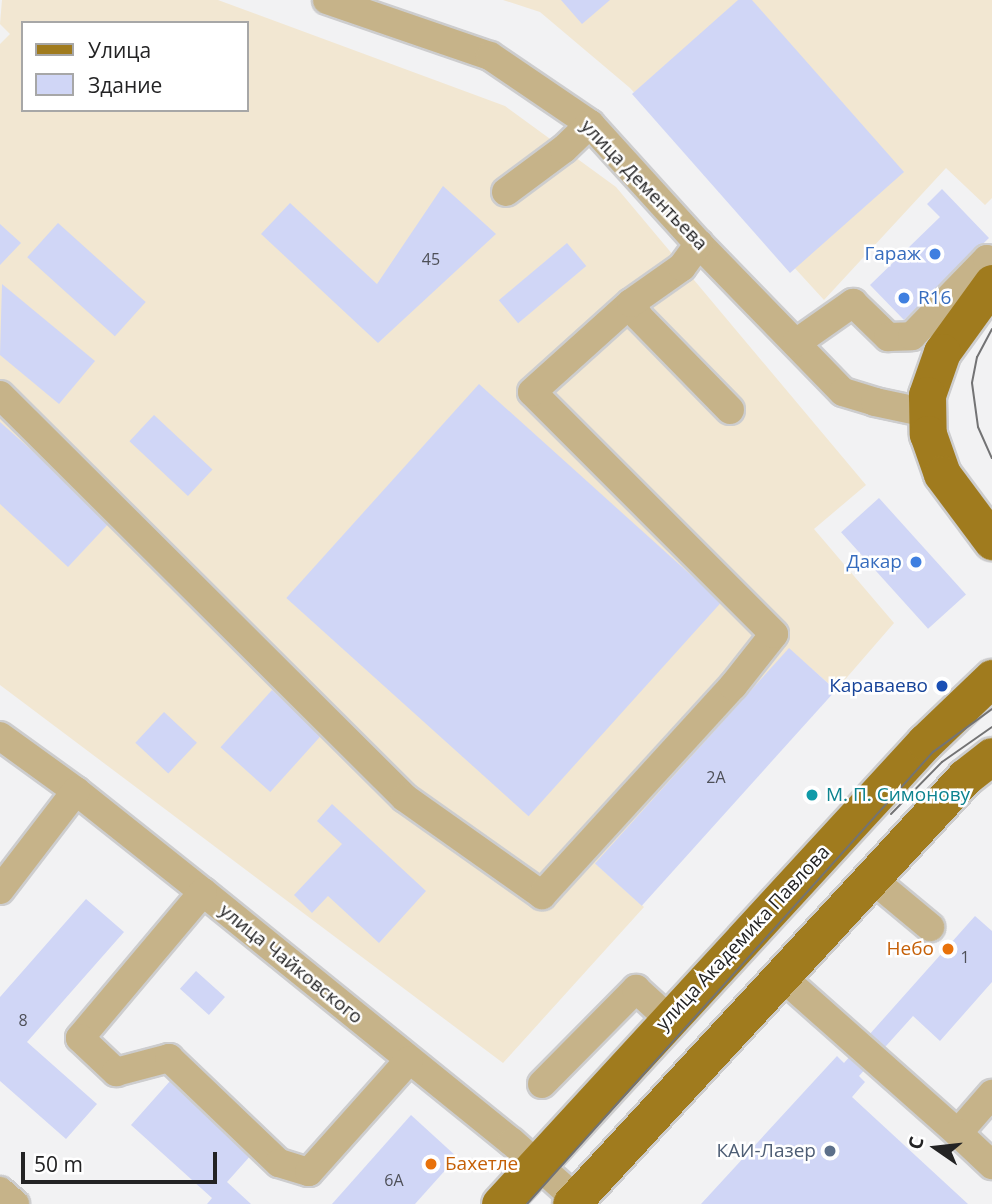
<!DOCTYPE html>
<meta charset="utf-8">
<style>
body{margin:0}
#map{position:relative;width:992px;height:1204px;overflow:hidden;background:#f2f2f3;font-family:"Open Sans",sans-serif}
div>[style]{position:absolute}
.industrial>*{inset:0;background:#f2e7d2}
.building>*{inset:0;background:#d0d6f6;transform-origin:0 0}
.roads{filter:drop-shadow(2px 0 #cdcdce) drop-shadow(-2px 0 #cdcdce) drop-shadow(0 2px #cdcdce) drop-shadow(0 -2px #cdcdce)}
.minor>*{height:28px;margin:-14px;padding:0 14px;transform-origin:14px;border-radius:14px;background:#c6b389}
.major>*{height:37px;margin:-18.5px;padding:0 18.5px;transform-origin:18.5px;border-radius:18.5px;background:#a07b1e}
.tram>*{height:2px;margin:-1px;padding:0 1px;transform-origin:1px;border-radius:1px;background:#737374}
.dots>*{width:19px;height:19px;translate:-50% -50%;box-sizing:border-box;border:4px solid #fff;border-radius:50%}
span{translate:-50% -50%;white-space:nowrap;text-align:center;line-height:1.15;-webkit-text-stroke:5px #fff;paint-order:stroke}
.number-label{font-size:16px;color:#4e5058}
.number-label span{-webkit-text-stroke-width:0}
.street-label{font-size:19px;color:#232324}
.shop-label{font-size:19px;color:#366cbe}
.right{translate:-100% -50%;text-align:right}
.left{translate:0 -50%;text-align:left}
.transit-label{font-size:19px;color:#164399}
.culture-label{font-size:19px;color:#0d838f}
.food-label{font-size:19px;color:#c56008}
.service-label{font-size:19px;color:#4e5e75}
.legend{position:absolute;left:21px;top:21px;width:228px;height:91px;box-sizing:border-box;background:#fff;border:2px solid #a7a7a7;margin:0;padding:9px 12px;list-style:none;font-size:21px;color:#232324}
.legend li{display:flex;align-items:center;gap:14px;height:35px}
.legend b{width:35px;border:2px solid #a7a7a7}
.north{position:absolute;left:901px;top:1113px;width:70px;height:70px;-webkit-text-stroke:5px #fff;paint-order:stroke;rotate:284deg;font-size:19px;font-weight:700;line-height:28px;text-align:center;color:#232324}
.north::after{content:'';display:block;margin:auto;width:24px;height:32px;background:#232324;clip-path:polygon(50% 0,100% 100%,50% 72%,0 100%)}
.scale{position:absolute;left:21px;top:1152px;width:196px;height:32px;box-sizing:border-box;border:4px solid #232324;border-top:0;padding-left:9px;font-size:21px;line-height:24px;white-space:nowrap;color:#232324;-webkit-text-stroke:5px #fff;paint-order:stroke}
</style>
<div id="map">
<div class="industrial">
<div style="clip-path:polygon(evenodd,2px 0,218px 0,505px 106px,616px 187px,866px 485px,814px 529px,894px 623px,836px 690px,789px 649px,597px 865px,644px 907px,503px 1063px,0 685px,0 44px,10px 34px,0 24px,2px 0,23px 23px,247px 23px,247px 110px,23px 110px,23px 23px)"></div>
<div style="clip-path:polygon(503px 0,992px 0,992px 198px,985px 205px,946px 168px,824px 300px,630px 88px,540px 12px)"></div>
</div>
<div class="building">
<div style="clip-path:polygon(561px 0,610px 0,582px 24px)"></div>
<div style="clip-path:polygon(738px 0,752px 0,904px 172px,790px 273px,632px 94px)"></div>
<div style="clip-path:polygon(443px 186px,496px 234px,378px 343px,261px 234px,290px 203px,377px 284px)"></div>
<div style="clip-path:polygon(942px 189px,989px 238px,904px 320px,870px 285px,940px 217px,927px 204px)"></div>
<div style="left:58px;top:223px;width:118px;height:46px;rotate:42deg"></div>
<div style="clip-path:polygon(0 224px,21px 243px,0 265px)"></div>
<div style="left:567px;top:243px;width:30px;height:89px;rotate:50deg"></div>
<div style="clip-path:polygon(2px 284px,95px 361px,59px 404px,0 355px)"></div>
<div style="left:479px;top:384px;width:326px;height:288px;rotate:42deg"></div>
<div style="left:154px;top:415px;width:80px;height:36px;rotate:43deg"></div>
<div style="clip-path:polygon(0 422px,111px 521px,68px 567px,0 504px)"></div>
<div style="left:879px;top:498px;width:130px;height:51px;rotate:48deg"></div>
<div style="left:789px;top:648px;width:63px;height:290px;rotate:42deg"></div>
<div style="left:272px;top:690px;width:67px;height:77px;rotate:42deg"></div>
<div style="left:164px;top:712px;width:45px;height:42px;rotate:43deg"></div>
<div style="clip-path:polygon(332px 804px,426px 891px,379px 943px,328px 896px,312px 913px,294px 895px,342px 844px,317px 821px)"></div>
<div style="clip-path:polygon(86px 899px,124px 932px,27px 1042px,97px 1104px,66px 1139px,0 1081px,0 997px)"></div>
<div style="clip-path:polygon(975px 916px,992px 931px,992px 982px,940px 1041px,913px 1016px,859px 1076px,865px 1082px,852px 1097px,968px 1204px,701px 1204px,837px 1056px,844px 1063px)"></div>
<div style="left:196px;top:971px;width:39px;height:24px;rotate:42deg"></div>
<div style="clip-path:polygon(170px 1081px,252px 1154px,227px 1182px,251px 1204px,207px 1204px,212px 1198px,131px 1125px)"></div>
<div style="clip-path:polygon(411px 1115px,457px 1157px,415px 1204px,332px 1204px)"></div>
</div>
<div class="roads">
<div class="minor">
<div style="left:327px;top:0;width:172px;rotate:19deg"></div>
<div style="left:490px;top:56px;width:121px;rotate:34.2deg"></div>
<div style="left:590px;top:124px;width:162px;rotate:47.8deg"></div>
<div style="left:699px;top:244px;width:206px;rotate:45.8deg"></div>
<div style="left:843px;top:392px;width:34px;rotate:17deg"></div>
<div style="left:875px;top:402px;width:53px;rotate:11.9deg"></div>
<div style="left:506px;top:192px;width:72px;rotate:-36.6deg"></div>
<div style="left:564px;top:149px;width:36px;rotate:-44deg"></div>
<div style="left:631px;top:303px;width:16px;rotate:60deg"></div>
<div style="left:639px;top:317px;width:130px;rotate:45.6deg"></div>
<div style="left:796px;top:343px;width:70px;rotate:-35.1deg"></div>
<div style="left:853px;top:303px;width:49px;rotate:44.2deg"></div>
<div style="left:888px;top:337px;width:24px;rotate:-2deg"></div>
<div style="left:912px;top:336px;width:107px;rotate:-45.8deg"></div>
<div style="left:987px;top:259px;width:5px;rotate:22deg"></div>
<div style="left:0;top:395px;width:571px;rotate:44.86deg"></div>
<div style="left:405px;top:798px;width:168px;rotate:35.3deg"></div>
<div style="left:542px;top:895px;width:283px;rotate:-47.6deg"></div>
<div style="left:733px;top:686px;width:66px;rotate:-51.7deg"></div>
<div style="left:774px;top:634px;width:342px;rotate:-135deg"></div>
<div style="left:532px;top:392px;width:133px;rotate:-42deg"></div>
<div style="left:631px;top:303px;width:62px;rotate:-35.2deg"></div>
<div style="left:682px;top:267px;width:29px;rotate:-54deg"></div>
<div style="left:0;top:736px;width:94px;rotate:35.9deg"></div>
<div style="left:76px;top:791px;width:162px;rotate:38.5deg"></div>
<div style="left:203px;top:892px;width:397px;rotate:39deg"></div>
<div style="left:512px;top:1142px;width:86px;rotate:41.7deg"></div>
<div style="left:871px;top:878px;width:77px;rotate:39.7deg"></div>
<div style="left:0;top:890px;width:125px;rotate:-52.5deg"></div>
<div style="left:203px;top:892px;width:191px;rotate:130.1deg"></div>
<div style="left:80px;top:1038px;width:50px;rotate:43.4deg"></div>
<div style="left:116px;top:1072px;width:55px;rotate:-14.8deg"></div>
<div style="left:169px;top:1058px;width:152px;rotate:43.7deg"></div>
<div style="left:279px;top:1163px;width:31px;rotate:17deg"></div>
<div style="left:309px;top:1172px;width:150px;rotate:-48.2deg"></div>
<div style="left:781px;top:976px;width:237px;rotate:41.6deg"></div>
<div style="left:958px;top:1133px;width:52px;rotate:-48.9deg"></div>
<div style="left:542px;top:1084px;width:134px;rotate:-45.3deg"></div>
<div style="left:636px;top:989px;width:45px;rotate:42.3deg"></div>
<div style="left:958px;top:1133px;width:47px;rotate:43.3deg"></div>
<div style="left:0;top:1191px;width:20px;rotate:41deg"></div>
</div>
<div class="major">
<div style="left:992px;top:283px;width:85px;rotate:125.9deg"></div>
<div style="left:942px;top:352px;width:46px;rotate:109.2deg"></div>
<div style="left:927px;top:395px;width:39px;rotate:89deg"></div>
<div style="left:928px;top:434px;width:42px;rotate:70.7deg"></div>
<div style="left:942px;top:474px;width:84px;rotate:53.3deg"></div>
<div style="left:500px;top:1204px;width:628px;rotate:-47.39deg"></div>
<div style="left:925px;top:742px;width:93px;rotate:-43.7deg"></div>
<div style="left:571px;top:1204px;width:581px;rotate:-47.3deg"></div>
<div style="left:965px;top:777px;width:34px;rotate:-38deg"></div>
</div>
</div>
<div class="tram">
<div style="left:992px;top:329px;width:32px;rotate:118deg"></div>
<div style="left:977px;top:357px;width:26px;rotate:101deg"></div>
<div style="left:972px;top:383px;width:44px;rotate:82.2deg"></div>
<div style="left:978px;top:427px;width:34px;rotate:66deg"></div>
<div style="left:891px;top:814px;width:73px;rotate:-45.6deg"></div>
<div style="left:942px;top:762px;width:61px;rotate:-35deg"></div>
<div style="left:527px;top:1204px;width:608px;rotate:-48.07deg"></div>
<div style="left:933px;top:752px;width:73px;rotate:-36.1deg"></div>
</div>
<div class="dots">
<div style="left:935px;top:254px;background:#3f7fe0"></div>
<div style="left:904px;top:298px;background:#3f7fe0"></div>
<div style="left:916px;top:562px;background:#3f7fe0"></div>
<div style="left:942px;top:686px;background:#1a4fb4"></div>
<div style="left:812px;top:795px;background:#0f9aa8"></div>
<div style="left:948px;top:949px;background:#e8710a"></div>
<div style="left:830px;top:1151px;background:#5c6f8a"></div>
<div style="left:431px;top:1164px;background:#e8710a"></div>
</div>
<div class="number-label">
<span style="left:431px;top:259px">45</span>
<span style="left:716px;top:777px">2А</span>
<span style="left:965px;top:957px">1</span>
<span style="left:23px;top:1020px">8</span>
<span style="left:394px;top:1180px">6А</span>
</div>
<div class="street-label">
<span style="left:644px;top:185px;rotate:46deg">улица Дементьева</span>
<span style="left:743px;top:938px;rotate:-47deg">улица Академика Павлова</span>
<span style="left:291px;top:964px;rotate:39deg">улица Чайковского</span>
</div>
<div class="shop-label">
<span class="right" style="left:921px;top:254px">Гараж</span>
<span class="left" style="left:918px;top:298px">R16</span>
<span class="right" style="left:902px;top:562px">Дакар</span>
</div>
<div class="transit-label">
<span class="right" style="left:928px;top:686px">Караваево</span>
</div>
<div class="culture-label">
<span class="left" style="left:826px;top:795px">М. П. Симонову</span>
</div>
<div class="food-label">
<span class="right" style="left:934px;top:949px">Небо</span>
<span class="left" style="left:445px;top:1164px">Бахетле</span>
</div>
<div class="service-label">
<span class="right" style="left:816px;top:1151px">КАИ-Лазер</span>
</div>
<ul class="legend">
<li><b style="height:9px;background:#a07b1e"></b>Улица</li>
<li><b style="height:19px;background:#d0d6f6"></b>Здание</li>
</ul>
<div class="north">С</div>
<div class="scale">50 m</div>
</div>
